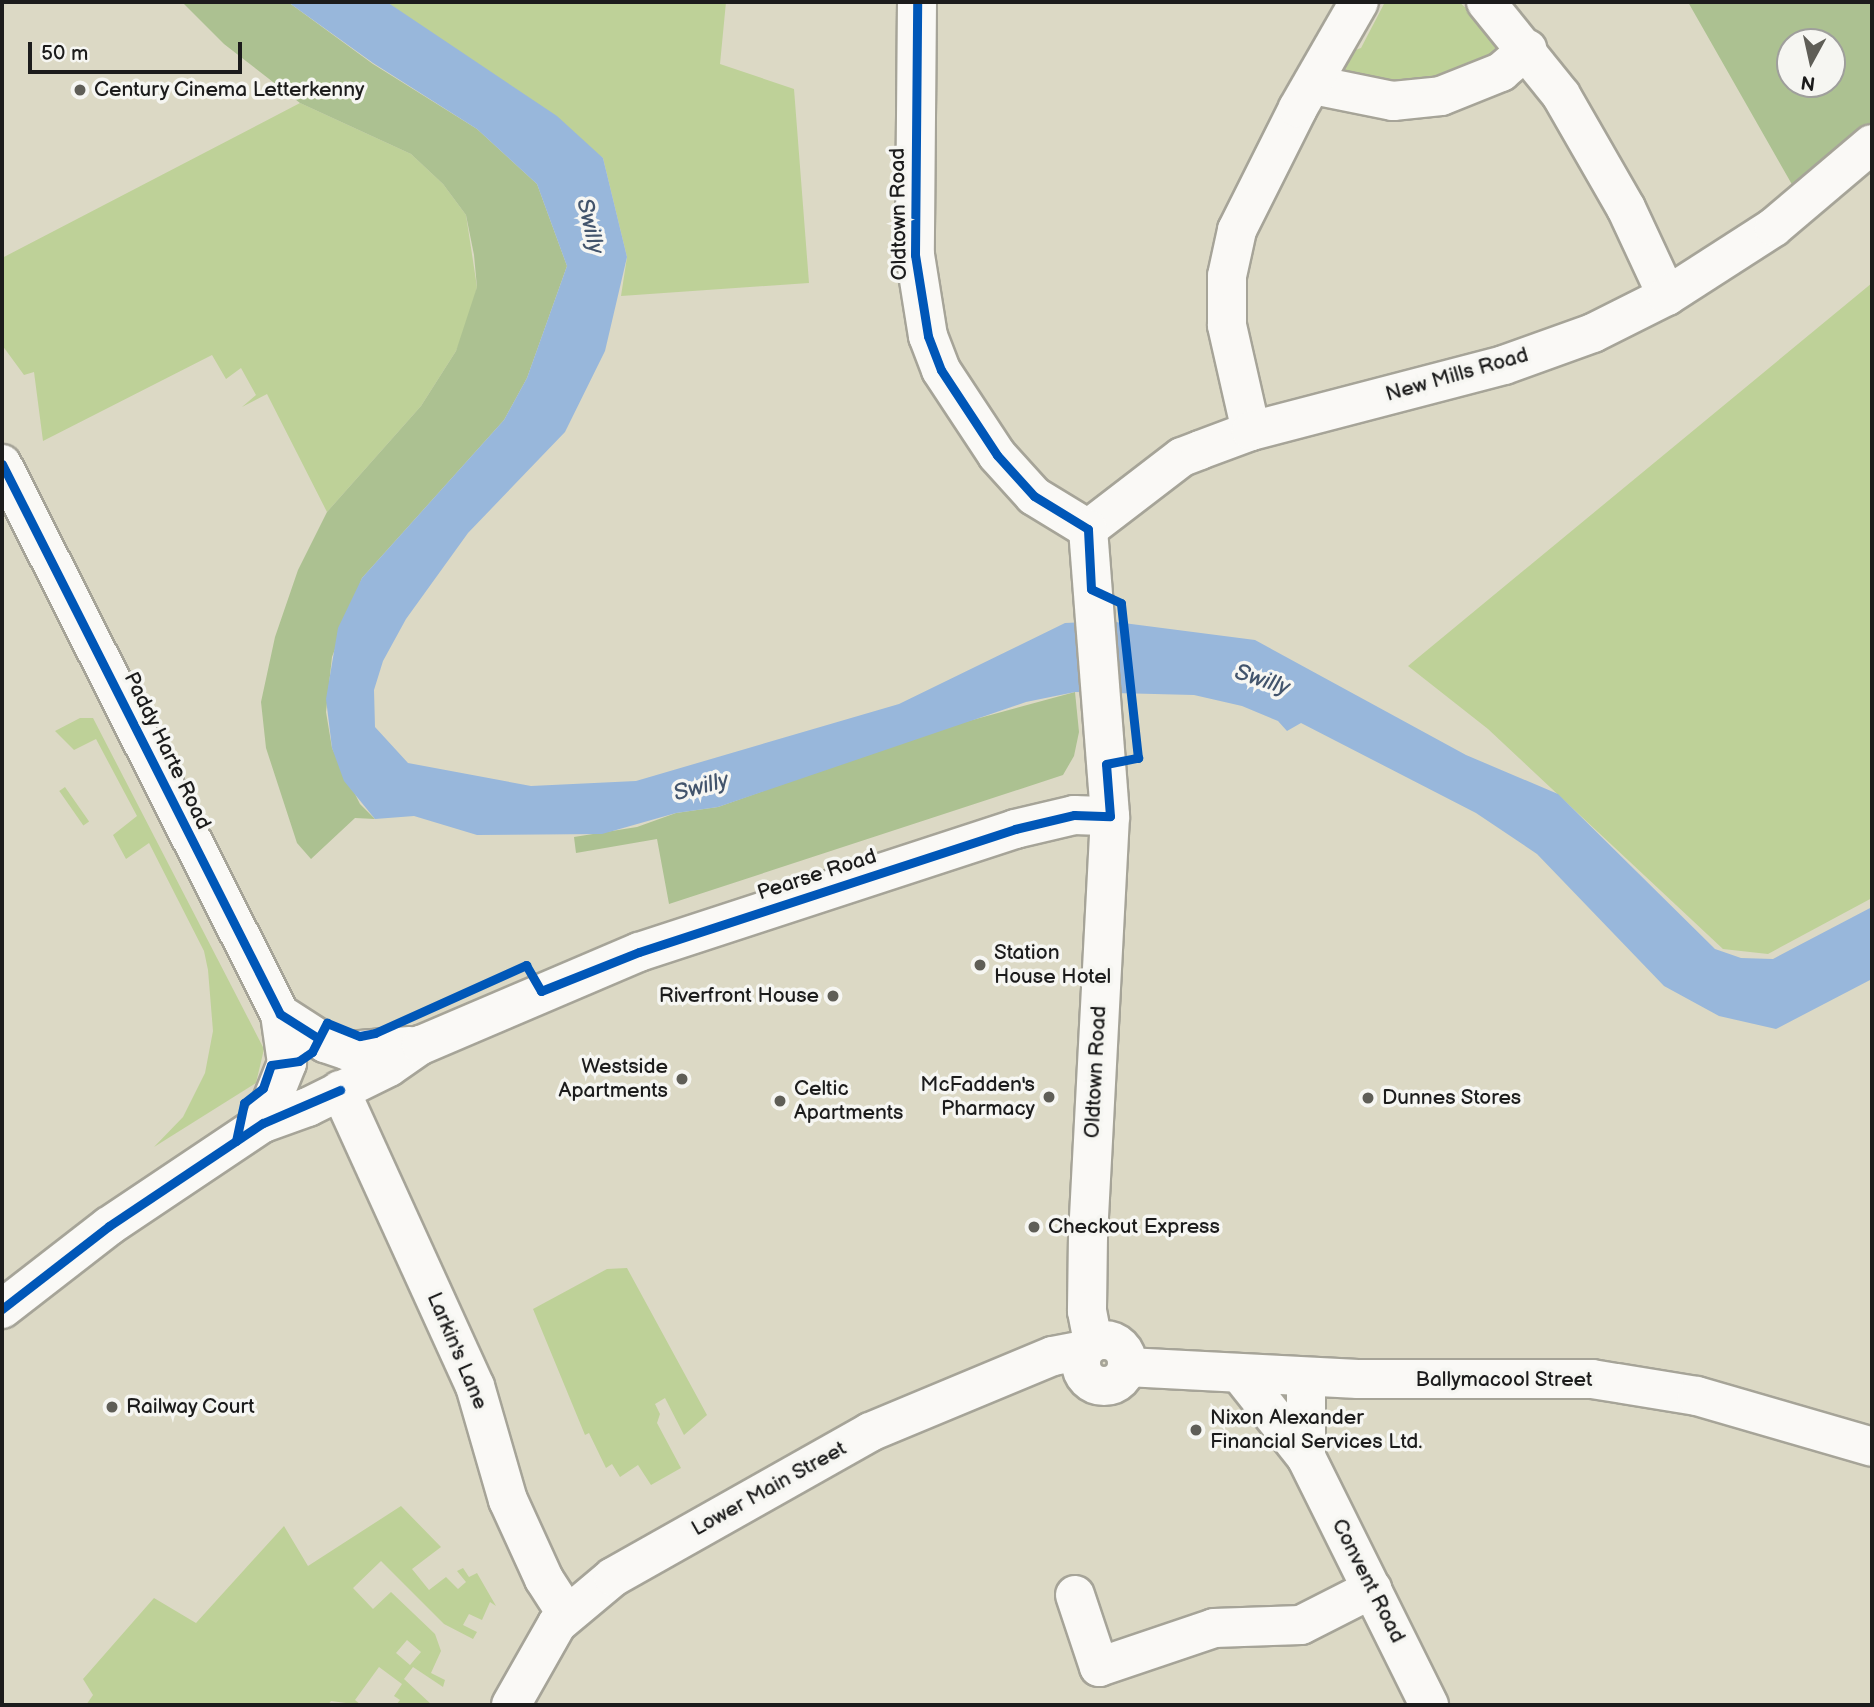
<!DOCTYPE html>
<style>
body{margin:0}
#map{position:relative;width:1874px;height:1707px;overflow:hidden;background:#dcd9c5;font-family:"Balsamiq Sans",sans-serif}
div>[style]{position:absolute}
.green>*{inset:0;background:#bed198;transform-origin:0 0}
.forest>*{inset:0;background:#acc191}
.water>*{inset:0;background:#98b7db}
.roads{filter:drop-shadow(2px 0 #a6a498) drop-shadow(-2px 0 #a6a498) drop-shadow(0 2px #a6a498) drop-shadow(0 -2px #a6a498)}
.minor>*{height:38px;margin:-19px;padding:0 19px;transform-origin:19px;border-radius:19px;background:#faf9f6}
.major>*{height:38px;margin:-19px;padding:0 19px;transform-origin:19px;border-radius:19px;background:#faf9f6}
.major>.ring{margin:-19px;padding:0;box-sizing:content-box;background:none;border:38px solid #faf9f6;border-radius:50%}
.cycleway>*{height:9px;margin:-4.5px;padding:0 4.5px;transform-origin:4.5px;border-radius:4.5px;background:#0057b8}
.dots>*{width:19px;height:19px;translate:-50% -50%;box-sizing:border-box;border:4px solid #f6f6f2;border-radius:50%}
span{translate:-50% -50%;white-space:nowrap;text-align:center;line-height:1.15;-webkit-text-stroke:7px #f6f6f2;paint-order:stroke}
.poi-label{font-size:21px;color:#1c1c1c}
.left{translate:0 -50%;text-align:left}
.right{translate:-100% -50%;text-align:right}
.street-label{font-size:21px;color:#1c1c1c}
.water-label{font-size:23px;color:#42546c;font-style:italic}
.frame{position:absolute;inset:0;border:4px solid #1c1c1c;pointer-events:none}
.north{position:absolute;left:1776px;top:28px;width:70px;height:70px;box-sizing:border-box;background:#f6f6f2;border:2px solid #9f9f9c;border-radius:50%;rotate:188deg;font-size:19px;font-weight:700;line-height:28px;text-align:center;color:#1c1c1c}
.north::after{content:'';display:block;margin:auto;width:24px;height:32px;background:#5f5e57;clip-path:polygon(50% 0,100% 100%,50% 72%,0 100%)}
.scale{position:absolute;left:28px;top:42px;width:214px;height:32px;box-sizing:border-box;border:4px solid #1c1c1c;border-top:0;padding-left:9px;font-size:21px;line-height:24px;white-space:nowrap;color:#1c1c1c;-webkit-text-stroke:5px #f6f6f2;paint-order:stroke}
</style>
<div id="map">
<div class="green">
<div style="clip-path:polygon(387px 2px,726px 2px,720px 64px,794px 89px,809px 283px,621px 296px,627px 257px,603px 158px)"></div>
<div style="clip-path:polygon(1385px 2px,1459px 2px,1508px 44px,1473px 67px,1411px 84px,1345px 75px,1344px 54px,1361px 48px)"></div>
<div style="clip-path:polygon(300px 103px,411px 154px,443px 184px,466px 215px,477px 287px,470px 318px,456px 351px,421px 406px,327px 512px,267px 394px,242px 407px,256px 395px,241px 368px,226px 379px,212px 355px,43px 441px,34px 372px,24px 375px,2px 345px,2px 258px)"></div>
<div style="clip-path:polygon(1872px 283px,1872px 898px,1768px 954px,1723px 949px,1488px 729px,1408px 666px)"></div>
<div style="clip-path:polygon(80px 718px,93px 718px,264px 1049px,256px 1083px,154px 1147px,183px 1117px,205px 1073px,213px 1031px,208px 970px,204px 951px,149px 843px,126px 859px,113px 835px,137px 816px,96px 739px,74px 750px,55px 731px)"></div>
<div style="left:65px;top:787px;width:42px;height:7px;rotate:55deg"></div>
<div style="clip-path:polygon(627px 1268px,707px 1415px,684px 1435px,665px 1398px,655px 1404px,660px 1414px,657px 1423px,681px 1468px,651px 1485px,638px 1465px,620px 1477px,612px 1464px,606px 1468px,589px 1433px,585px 1435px,533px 1309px,607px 1269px)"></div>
<div style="clip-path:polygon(evenodd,401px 1506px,441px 1547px,412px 1569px,429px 1590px,446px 1577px,458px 1589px,466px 1582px,457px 1571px,463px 1568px,469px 1577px,477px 1573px,496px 1606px,490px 1602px,482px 1620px,469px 1614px,463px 1625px,477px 1632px,473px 1639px,444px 1624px,381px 1561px,353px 1588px,373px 1609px,391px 1592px,435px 1634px,441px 1651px,431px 1673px,445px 1680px,443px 1687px,413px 1667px,404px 1679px,432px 1705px,396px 1705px,400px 1700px,394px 1696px,402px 1684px,379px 1667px,355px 1700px,361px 1705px,331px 1701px,328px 1705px,86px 1705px,93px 1695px,83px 1679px,154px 1598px,196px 1623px,284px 1526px,308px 1566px,401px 1506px,407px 1640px,421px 1652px,410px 1665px,396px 1653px,407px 1640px)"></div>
</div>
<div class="forest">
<div style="clip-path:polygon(182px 2px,288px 2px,373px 64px,477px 129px,537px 184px,567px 266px,527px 378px,504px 420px,362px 578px,332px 657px,326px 712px,332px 748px,360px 804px,375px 819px,355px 818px,311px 859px,297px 843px,266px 748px,261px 702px,275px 637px,298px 570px,327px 512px,421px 406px,456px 351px,477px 287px,474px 255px,466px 215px,443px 184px,411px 154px,300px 103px,224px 44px)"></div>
<div style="clip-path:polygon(evenodd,1688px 2px,1872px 2px,1872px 125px,1794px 188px,1688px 2px,1790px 42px,1832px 42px,1832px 84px,1790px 84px,1790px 42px)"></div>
<div style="clip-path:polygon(1075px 692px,1079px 732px,1074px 756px,1063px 775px,669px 904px,657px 839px,576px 853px,574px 837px,637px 827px,676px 813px,718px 807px,932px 731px)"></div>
</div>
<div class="water">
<div style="clip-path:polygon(288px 2px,387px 2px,557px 116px,603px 158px,627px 257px,605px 351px,565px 432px,468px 533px,406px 619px,383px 661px,374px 690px,375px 727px,408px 763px,531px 786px,636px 781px,899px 704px,1065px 623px,1108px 621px,1255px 640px,1466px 755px,1558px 794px,1715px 949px,1741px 958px,1773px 959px,1872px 907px,1872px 979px,1776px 1029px,1719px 1016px,1664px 986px,1537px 854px,1476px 813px,1301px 723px,1287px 731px,1278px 721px,1242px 706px,1194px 695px,1075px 692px,1026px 702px,718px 807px,676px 813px,602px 834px,477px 835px,414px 816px,375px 819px,344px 781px,332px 748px,326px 699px,338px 628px,362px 578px,504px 420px,527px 378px,567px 266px,537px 184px,477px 129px,373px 63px)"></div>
</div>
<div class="roads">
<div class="minor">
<div style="left:917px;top:2px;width:253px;rotate:90.5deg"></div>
<div style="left:915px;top:255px;width:82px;rotate:80.9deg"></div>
<div style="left:928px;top:336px;width:36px;rotate:69deg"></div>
<div style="left:941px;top:370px;width:102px;rotate:56.6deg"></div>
<div style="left:997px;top:455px;width:55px;rotate:47.9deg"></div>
<div style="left:1034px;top:496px;width:63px;rotate:31.4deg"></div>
<div style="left:1486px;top:2px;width:119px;rotate:51.1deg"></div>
<div style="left:1561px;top:95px;width:130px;rotate:60.1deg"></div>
<div style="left:1626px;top:208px;width:97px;rotate:65deg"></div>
<div style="left:1314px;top:85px;width:81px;rotate:11.4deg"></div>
<div style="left:1393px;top:101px;width:48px;rotate:-5.9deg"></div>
<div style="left:1441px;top:96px;width:65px;rotate:-21.8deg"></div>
<div style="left:1501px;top:72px;width:35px;rotate:-41deg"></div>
<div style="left:1251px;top:431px;width:109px;rotate:-102.8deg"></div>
<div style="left:1227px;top:325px;width:49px;rotate:-90deg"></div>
<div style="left:1227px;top:276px;width:47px;rotate:-77.7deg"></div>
<div style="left:1237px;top:230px;width:136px;rotate:-63.4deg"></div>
<div style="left:1298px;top:108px;width:122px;rotate:-60.1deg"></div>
<div style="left:1088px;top:529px;width:118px;rotate:-37.5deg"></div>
<div style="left:1182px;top:457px;width:19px;rotate:-21deg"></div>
<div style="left:1200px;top:450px;width:54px;rotate:-20.4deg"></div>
<div style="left:1251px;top:431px;width:261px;rotate:-14.6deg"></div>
<div style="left:1504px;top:365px;width:95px;rotate:-19.8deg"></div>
<div style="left:1593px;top:333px;width:83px;rotate:-26.6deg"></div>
<div style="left:1667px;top:296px;width:127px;rotate:-32.8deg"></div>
<div style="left:1774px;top:227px;width:128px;rotate:-40.3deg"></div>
<div style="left:1088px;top:529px;width:288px;rotate:85.6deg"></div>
<div style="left:340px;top:1090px;width:325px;rotate:65.5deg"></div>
<div style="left:475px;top:1386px;width:119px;rotate:73.9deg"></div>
<div style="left:508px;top:1500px;width:87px;rotate:65.5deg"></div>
<div style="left:544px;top:1579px;width:40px;rotate:57.1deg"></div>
<div style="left:1241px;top:1375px;width:105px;rotate:51.6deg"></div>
<div style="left:1306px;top:1457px;width:277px;rotate:63.6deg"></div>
<div style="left:1306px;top:1457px;width:80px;rotate:-90deg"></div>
<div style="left:1075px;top:1595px;width:76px;rotate:71.6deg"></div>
<div style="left:1099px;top:1667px;width:121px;rotate:-18.7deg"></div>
<div style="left:1214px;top:1628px;width:87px;rotate:-2deg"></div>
<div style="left:1301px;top:1625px;width:80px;rotate:-26.9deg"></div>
<div style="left:511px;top:1705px;width:93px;rotate:-60.4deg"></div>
<div style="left:557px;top:1624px;width:73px;rotate:-40deg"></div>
<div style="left:613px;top:1577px;width:295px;rotate:-29.4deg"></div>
<div style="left:870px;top:1432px;width:198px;rotate:-22.6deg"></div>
<div style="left:1053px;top:1356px;width:32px;rotate:-11deg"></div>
</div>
<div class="major">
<div style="left:2px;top:464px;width:616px;rotate:63.19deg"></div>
<div style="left:280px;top:1014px;width:54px;rotate:32.8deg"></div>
<div style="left:325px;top:1043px;width:24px;rotate:19deg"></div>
<div style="left:348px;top:1051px;width:62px;rotate:-4.6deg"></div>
<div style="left:263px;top:1123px;width:65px;rotate:-68.2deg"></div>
<div style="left:287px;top:1063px;width:49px;rotate:-98.1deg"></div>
<div style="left:2px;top:1309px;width:135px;rotate:-37.8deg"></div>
<div style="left:109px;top:1226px;width:185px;rotate:-33.8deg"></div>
<div style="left:263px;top:1123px;width:48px;rotate:-19.6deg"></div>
<div style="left:308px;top:1107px;width:90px;rotate:-26.3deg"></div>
<div style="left:389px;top:1067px;width:39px;rotate:-35deg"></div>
<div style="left:421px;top:1045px;width:237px;rotate:-23.1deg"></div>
<div style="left:639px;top:952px;width:396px;rotate:-18.1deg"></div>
<div style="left:1015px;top:829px;width:61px;rotate:-13.3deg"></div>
<div style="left:1074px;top:815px;width:36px;rotate:2deg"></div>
<div style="left:1110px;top:816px;width:421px;rotate:93deg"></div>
<div style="left:1088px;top:1236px;width:75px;rotate:90.8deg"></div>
<div style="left:1087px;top:1311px;width:32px;rotate:79deg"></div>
<div class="ring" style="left:1081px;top:1340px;width:8px;height:8px"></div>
<div style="left:1127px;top:1367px;width:231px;rotate:3deg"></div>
<div style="left:1358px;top:1379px;width:234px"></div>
<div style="left:1592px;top:1379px;width:106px;rotate:9.2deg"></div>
<div style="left:1697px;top:1396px;width:182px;rotate:16.2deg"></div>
</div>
</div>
<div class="cycleway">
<div style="left:2px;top:464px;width:616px;rotate:63.19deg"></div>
<div style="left:280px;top:1014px;width:45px;rotate:32.3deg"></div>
<div style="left:236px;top:1141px;width:39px;rotate:-78deg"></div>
<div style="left:244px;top:1103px;width:24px;rotate:-38deg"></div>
<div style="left:263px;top:1088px;width:24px;rotate:-71deg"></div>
<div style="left:271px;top:1065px;width:28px;rotate:-8deg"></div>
<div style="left:299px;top:1061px;width:16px;rotate:-35deg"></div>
<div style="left:312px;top:1052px;width:33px;rotate:-63deg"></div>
<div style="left:327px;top:1023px;width:35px;rotate:22deg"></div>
<div style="left:360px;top:1036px;width:15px;rotate:-11deg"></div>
<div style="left:375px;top:1033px;width:166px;rotate:-24.2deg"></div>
<div style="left:526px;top:965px;width:30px;rotate:60deg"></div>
<div style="left:541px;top:991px;width:105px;rotate:-21.7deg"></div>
<div style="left:639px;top:952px;width:396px;rotate:-18.1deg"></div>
<div style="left:1015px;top:829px;width:61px;rotate:-13.3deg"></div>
<div style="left:1074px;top:815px;width:36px;rotate:2deg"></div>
<div style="left:1110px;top:816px;width:52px;rotate:-94.4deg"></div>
<div style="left:1106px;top:764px;width:33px;rotate:-11deg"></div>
<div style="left:1138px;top:758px;width:156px;rotate:-96.3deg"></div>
<div style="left:1121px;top:603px;width:33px;rotate:-155deg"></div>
<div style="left:1091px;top:589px;width:60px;rotate:-92.9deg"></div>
<div style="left:1088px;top:529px;width:63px;rotate:-148.6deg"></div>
<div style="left:1034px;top:496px;width:55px;rotate:-132.1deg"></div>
<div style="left:997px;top:455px;width:102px;rotate:-123.4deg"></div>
<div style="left:941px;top:370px;width:36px;rotate:-111deg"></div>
<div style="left:928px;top:336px;width:82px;rotate:-99.1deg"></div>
<div style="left:915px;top:255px;width:253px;rotate:-89.5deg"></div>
<div style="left:2px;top:1309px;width:135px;rotate:-37.8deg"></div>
<div style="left:109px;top:1226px;width:185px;rotate:-33.8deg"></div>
<div style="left:263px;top:1123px;width:84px;rotate:-23.2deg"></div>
</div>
<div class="dots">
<div style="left:80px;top:90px;background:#5f5e57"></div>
<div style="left:980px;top:965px;background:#5f5e57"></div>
<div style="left:833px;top:996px;background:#5f5e57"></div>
<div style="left:682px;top:1079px;background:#5f5e57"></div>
<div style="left:1049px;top:1097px;background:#5f5e57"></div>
<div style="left:1368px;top:1098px;background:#5f5e57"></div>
<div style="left:780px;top:1101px;background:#5f5e57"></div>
<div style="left:1034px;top:1227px;background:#5f5e57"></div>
<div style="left:112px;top:1407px;background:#5f5e57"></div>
<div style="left:1196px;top:1430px;background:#5f5e57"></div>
</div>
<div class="poi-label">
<span class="left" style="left:94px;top:90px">Century Cinema Letterkenny</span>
<span class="left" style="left:994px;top:965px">Station<br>House Hotel</span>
<span class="right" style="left:819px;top:996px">Riverfront House</span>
<span class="right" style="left:668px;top:1079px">Westside<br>Apartments</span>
<span class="right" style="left:1035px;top:1097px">McFadden's<br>Pharmacy</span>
<span class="left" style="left:794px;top:1101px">Celtic<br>Apartments</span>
<span class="left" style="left:1382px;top:1098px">Dunnes Stores</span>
<span class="left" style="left:1048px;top:1227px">Checkout Express</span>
<span class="left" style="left:126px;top:1407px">Railway Court</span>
<span class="left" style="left:1210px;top:1430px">Nixon Alexander<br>Financial Services Ltd.</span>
</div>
<div class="street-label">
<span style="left:899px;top:214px;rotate:-91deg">Oldtown Road</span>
<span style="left:1457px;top:375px;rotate:-16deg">New Mills Road</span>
<span style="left:167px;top:751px;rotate:64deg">Paddy Harte Road</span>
<span style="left:817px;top:875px;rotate:-18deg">Pearse Road</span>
<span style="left:1096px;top:1072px;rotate:-87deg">Oldtown Road</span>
<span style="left:457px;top:1351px;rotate:67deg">Larkin's Lane</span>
<span style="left:1504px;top:1380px">Ballymacool Street</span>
<span style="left:769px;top:1489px;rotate:-29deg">Lower Main Street</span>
<span style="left:1368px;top:1581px;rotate:63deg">Convent Road</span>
</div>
<div class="water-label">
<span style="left:590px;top:226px;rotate:77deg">Swilly</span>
<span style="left:1262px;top:680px;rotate:18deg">Swilly</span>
<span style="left:701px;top:787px;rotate:-15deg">Swilly</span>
</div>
<div class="frame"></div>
<div class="north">N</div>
<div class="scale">50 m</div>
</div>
